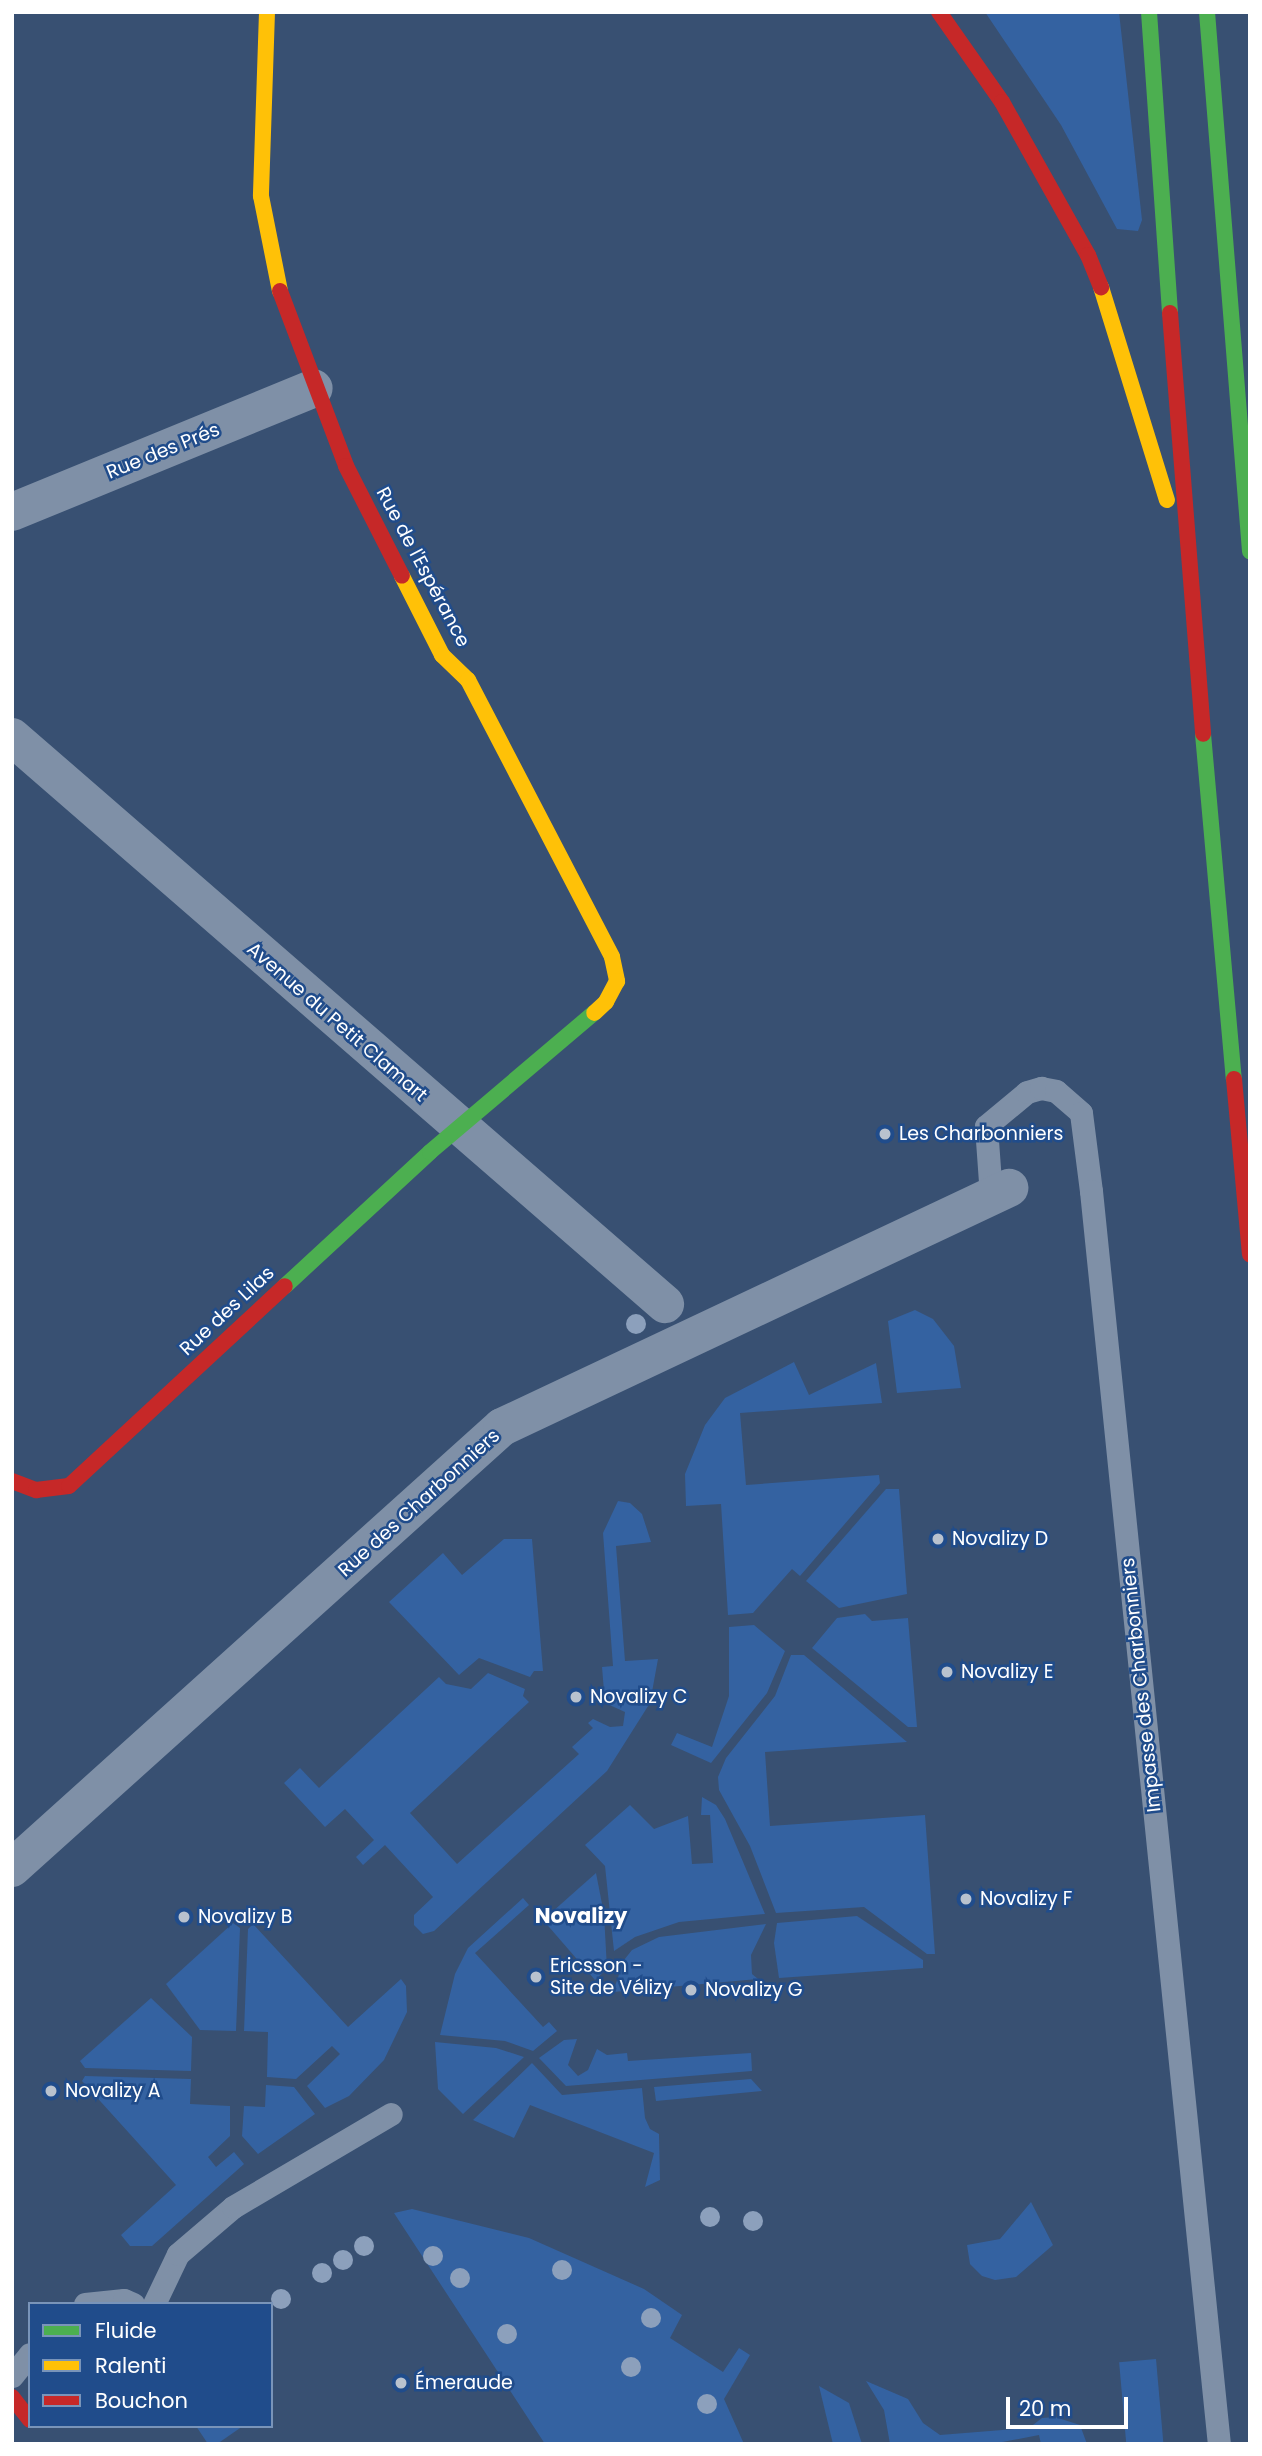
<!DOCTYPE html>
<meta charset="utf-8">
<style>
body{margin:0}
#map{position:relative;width:1262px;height:2456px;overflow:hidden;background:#385072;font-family:Poppins,sans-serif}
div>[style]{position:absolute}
.green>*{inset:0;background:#3462a1;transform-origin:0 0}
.lane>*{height:23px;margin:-11.5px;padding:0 11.5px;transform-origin:11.5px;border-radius:11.5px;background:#7f90a7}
.street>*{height:38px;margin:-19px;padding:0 19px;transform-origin:19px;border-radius:19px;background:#7f90a7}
.fast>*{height:16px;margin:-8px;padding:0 8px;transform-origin:8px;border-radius:8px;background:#4caf50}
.slow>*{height:16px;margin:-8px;padding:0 8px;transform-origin:8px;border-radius:8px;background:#ffc107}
.jam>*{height:16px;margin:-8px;padding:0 8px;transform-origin:8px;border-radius:8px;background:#c62828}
.trees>*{width:20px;height:20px;margin:-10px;border-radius:50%;background:#8ca0bc}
.dots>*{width:19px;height:19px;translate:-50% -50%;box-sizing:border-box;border:4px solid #204c8b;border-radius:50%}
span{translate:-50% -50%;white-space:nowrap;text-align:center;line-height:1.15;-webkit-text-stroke:5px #204c8b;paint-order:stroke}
.street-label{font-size:19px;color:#fff}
.poi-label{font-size:19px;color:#fff}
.left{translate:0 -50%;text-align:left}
.neighbourhood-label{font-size:21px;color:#fff;font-weight:700}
.frame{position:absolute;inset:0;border:14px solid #fff;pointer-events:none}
.legend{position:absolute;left:28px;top:2302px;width:245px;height:126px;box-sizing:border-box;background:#204c8b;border:2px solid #7994b9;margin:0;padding:9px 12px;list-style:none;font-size:21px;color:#fff}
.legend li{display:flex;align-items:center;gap:14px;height:35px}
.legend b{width:35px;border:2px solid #7994b9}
.scale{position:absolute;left:1006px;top:2397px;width:122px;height:32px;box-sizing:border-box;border:4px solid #fff;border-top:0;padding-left:9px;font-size:21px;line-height:24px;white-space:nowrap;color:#fff;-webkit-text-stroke:5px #204c8b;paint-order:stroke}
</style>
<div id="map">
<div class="green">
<div style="clip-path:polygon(985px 12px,1119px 12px,1142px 220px,1138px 231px,1117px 229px,1061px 125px)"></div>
<div style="clip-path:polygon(915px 1310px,933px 1319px,954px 1346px,961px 1388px,897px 1393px,888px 1321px)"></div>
<div style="clip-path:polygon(794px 1362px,809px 1395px,876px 1363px,882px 1403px,740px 1413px,746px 1485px,879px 1475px,880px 1483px,800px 1576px,792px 1569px,753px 1613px,728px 1615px,721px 1504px,686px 1506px,685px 1474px,705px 1425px,725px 1398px)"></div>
<div style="clip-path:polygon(886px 1489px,899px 1489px,907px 1594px,839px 1608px,806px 1581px)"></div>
<div style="clip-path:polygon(618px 1501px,630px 1503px,642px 1514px,651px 1542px,616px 1546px,625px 1661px,658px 1659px,650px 1703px,607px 1771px,434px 1931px,423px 1934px,414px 1925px,414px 1915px,433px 1897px,385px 1845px,363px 1865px,356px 1857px,374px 1840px,345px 1809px,325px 1827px,284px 1783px,300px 1768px,319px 1788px,439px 1677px,446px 1684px,471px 1689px,488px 1673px,525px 1689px,523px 1696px,529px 1702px,410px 1813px,457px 1864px,579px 1754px,572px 1747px,593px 1728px,588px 1723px,593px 1719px,610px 1727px,623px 1726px,625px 1712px,605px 1703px,602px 1667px,613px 1666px,603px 1533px)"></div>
<div style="clip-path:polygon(504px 1539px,532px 1539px,543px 1671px,534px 1671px,530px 1677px,479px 1658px,459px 1675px,389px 1602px,443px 1553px,462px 1575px)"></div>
<div style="clip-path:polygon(865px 1614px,872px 1621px,908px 1618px,917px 1727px,908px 1727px,812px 1648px,837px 1618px)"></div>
<div style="clip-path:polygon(754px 1625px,785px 1651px,767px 1693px,711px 1763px,671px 1745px,677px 1733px,712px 1747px,729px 1696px,729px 1627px)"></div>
<div style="clip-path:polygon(791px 1655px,804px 1655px,907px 1742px,765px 1752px,770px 1826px,925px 1815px,935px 1954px,927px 1954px,864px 1907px,776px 1913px,750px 1846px,719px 1790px,718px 1777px,726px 1758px,775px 1696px)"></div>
<div style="clip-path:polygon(702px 1797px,716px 1805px,725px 1819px,765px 1914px,679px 1922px,635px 1937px,614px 1951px,605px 1866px,585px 1845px,630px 1805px,654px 1829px,688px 1816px,692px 1864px,713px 1863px,710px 1815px,701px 1815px)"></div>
<div style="clip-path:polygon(596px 1873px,604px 1914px,607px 1969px,595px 1980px,543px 1920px)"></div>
<div style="clip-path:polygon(523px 1898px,529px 1905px,475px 1953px,543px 2027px,549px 2022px,557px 2031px,533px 2051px,505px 2041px,440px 2035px,455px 1974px,468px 1948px)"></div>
<div style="clip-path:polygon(857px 1916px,923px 1960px,923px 1968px,779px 1978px,774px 1943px,777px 1923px)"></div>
<div style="clip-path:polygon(233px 1923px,240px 1928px,236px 2031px,200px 2030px,166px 1984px)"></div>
<div style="clip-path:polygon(253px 1924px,348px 2027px,401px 1979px,406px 1986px,407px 2012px,384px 2060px,349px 2096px,325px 2108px,307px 2086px,340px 2054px,332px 2046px,296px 2079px,267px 2077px,268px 2032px,244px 2031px,248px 1929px)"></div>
<div style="clip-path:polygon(766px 1924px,751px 1955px,752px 1974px,758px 1979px,613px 1992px,624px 1960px,632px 1950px,659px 1937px)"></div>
<div style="clip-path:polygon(151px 1998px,192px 2037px,191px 2071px,85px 2068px,80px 2061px)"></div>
<div style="clip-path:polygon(577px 2039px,568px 2065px,578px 2076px,588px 2070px,597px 2049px,607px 2055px,627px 2053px,628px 2061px,751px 2053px,752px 2071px,566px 2086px,539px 2058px,564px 2040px)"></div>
<div style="clip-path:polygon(435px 2042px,496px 2048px,524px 2057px,463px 2114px,438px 2089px)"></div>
<div style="clip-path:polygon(532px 2063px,562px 2095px,642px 2088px,645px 2118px,650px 2129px,659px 2134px,660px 2180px,645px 2187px,654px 2153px,530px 2105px,514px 2138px,473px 2120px)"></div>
<div style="clip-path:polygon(85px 2076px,191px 2079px,190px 2104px,230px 2106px,230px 2136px,208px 2157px,216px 2167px,234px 2152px,244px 2164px,152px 2246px,130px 2246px,121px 2235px,176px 2185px,82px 2081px)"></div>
<div style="clip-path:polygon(751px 2079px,762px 2091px,656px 2101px,654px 2087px)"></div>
<div style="clip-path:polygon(266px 2085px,294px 2087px,315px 2114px,258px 2154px,242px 2136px,244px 2106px,265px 2107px)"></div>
<div style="clip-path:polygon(1031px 2202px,1053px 2245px,1016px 2277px,995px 2280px,982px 2276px,970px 2264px,967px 2245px,1000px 2239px)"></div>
<div style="clip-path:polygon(412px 2209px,529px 2238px,644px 2289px,682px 2315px,670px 2338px,723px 2372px,739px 2348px,750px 2355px,724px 2399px,744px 2444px,545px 2444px,394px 2213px)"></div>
<div style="left:1156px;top:2359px;width:85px;height:37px;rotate:85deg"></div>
<div style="clip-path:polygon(866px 2381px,908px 2399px,923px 2423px,940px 2435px,1029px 2428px,1042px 2418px,1055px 2417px,1080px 2425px,1087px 2444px,1041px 2444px,1039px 2435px,992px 2444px,890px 2444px,884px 2410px)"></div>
<div style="clip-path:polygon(819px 2386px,849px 2403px,862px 2444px,833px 2444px)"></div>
<div style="clip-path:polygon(196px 2426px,243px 2426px,217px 2444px,208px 2444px)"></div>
</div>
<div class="lane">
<div style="left:991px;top:1196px;width:70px;rotate:-94.1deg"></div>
<div style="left:986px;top:1126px;width:53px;rotate:-39.7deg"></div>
<div style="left:1027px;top:1092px;width:15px;rotate:-16deg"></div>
<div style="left:1041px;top:1088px;width:15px;rotate:11deg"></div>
<div style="left:1056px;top:1091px;width:33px;rotate:41deg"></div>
<div style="left:1081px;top:1113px;width:79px;rotate:82.7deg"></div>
<div style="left:1091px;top:1191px;width:1260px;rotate:84.17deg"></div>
<div style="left:85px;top:2304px;width:39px;rotate:-6deg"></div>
<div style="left:124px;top:2300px;width:10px;rotate:24deg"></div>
<div style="left:154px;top:2304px;width:55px;rotate:-64.4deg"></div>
<div style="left:178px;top:2254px;width:72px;rotate:-40.5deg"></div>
<div style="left:233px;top:2207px;width:183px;rotate:-30.5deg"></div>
<div style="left:12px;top:2376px;width:28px;rotate:-51deg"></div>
</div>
<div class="street">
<div style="left:12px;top:512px;width:326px;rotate:-22.3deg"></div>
<div style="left:12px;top:737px;width:865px;rotate:40.97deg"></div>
<div style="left:12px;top:1868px;width:659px;rotate:-41.99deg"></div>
<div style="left:502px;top:1427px;width:561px;rotate:-25.24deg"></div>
</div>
<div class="fast">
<div style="left:1149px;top:12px;width:302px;rotate:86deg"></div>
<div style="left:1207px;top:12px;width:541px;rotate:85.44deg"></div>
<div style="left:1203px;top:734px;width:346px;rotate:84.9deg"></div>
<div style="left:285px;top:1286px;width:197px;rotate:-42.7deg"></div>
<div style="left:430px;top:1152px;width:215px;rotate:-40.3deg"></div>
</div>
<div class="slow">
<div style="left:267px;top:12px;width:184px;rotate:91.9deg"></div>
<div style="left:261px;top:196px;width:97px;rotate:78.7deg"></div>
<div style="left:1101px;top:287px;width:223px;rotate:72.8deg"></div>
<div style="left:402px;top:576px;width:89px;rotate:63.1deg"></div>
<div style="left:442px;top:655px;width:36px;rotate:44deg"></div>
<div style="left:468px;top:680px;width:312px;rotate:62.5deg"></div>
<div style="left:612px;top:957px;width:25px;rotate:78deg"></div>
<div style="left:617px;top:981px;width:24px;rotate:118deg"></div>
<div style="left:606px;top:1002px;width:16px;rotate:137deg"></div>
</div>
<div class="jam">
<div style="left:939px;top:12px;width:110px;rotate:55deg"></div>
<div style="left:1002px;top:102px;width:176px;rotate:60.7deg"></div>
<div style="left:1088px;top:255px;width:35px;rotate:68deg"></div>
<div style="left:280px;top:291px;width:187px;rotate:69.3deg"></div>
<div style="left:346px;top:466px;width:123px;rotate:63deg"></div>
<div style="left:1170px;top:313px;width:422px;rotate:85.5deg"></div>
<div style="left:1234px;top:1079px;width:176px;rotate:84.8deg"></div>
<div style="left:12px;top:1481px;width:26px;rotate:21deg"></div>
<div style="left:36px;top:1490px;width:33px;rotate:-7deg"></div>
<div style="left:69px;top:1486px;width:294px;rotate:-42.8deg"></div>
<div style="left:12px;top:2397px;width:29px;rotate:52deg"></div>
</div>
<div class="trees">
<div style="left:636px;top:1324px"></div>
<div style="left:710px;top:2217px"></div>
<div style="left:753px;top:2221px"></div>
<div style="left:364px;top:2246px"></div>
<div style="left:433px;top:2256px"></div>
<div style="left:343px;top:2260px"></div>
<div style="left:562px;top:2270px"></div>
<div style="left:322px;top:2273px"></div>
<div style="left:460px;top:2278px"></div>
<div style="left:281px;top:2299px"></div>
<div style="left:651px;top:2318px"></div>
<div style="left:507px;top:2334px"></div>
<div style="left:631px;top:2367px"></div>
<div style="left:707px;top:2404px"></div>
</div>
<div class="dots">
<div style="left:885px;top:1134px;background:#b9c2ce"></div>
<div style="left:938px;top:1539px;background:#b9c2ce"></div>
<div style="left:947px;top:1672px;background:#b9c2ce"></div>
<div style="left:576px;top:1697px;background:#b9c2ce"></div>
<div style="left:966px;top:1899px;background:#b9c2ce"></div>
<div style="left:184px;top:1917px;background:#b9c2ce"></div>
<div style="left:536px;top:1977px;background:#b9c2ce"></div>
<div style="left:691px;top:1990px;background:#b9c2ce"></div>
<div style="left:51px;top:2091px;background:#b9c2ce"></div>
<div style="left:401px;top:2383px;background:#b9c2ce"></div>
</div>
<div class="street-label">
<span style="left:163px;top:451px;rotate:-22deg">Rue des Prés</span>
<span style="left:423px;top:567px;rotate:62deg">Rue de l'Espérance</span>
<span style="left:337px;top:1022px;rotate:41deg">Avenue du Petit Clamart</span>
<span style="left:227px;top:1311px;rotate:-43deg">Rue des Lilas</span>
<span style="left:419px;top:1503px;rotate:-42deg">Rue des Charbonniers</span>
<span style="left:1141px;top:1685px;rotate:-96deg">Impasse des Charbonniers</span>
</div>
<div class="poi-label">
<span class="left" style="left:899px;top:1134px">Les Charbonniers</span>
<span class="left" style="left:952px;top:1539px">Novalizy D</span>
<span class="left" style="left:961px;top:1672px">Novalizy E</span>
<span class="left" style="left:590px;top:1697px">Novalizy C</span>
<span class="left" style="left:980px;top:1899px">Novalizy F</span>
<span class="left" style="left:198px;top:1917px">Novalizy B</span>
<span class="left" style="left:550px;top:1977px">Ericsson -<br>Site de Vélizy</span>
<span class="left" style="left:705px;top:1990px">Novalizy G</span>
<span class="left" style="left:65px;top:2091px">Novalizy A</span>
<span class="left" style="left:415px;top:2383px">Émeraude</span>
</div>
<div class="neighbourhood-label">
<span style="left:581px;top:1916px">Novalizy</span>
</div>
<div class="frame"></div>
<ul class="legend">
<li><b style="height:9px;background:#4caf50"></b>Fluide</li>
<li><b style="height:9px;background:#ffc107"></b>Ralenti</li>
<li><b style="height:9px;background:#c62828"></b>Bouchon</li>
</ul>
<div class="scale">20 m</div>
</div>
